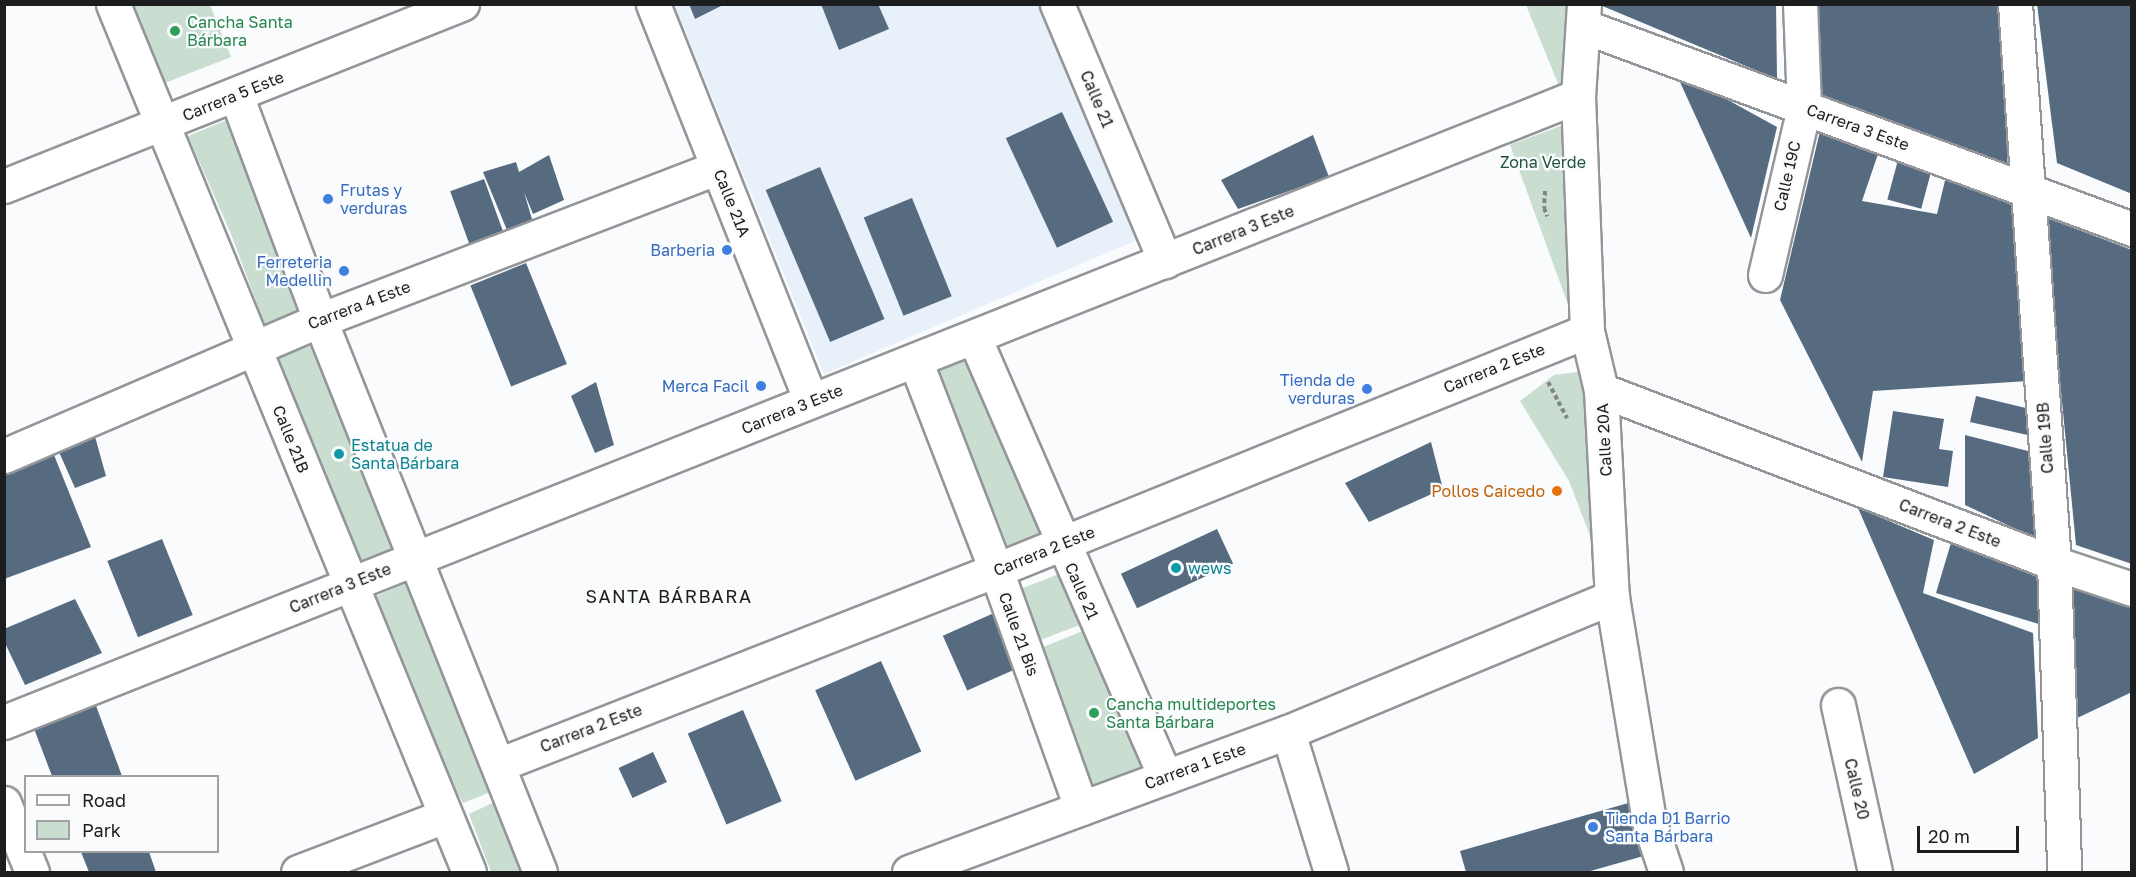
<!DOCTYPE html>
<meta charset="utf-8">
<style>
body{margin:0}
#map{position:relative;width:2136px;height:877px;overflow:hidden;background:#f9fbfd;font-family:"Golos Text",sans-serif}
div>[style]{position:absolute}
.built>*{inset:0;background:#e8f1f9}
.green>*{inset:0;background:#c9ded1;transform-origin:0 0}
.building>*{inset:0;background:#566b7f;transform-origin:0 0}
.path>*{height:4px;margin-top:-2px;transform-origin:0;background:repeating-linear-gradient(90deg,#838486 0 4.5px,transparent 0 7.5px)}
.roads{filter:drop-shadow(2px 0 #939598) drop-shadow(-2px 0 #939598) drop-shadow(0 2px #939598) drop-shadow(0 -2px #939598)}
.minor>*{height:33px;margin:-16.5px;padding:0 16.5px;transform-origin:16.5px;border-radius:16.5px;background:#fff}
.dots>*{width:16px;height:16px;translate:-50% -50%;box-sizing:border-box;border:3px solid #f9fbfd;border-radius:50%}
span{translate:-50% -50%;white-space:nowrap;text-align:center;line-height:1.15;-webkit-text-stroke:4.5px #f9fbfd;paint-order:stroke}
.leisure-label{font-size:16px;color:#27864d}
.left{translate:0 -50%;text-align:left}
.street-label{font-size:16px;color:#1c1d1e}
.park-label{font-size:16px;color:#20533a}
.shop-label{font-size:16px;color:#366cbe}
.right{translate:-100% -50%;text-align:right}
.culture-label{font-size:16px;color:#0d838f}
.food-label{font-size:16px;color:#c56008}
.neighbourhood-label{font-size:18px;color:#1c1d1e;letter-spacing:1.5px}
.frame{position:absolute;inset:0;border:6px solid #1c1d1e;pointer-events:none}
.legend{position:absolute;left:24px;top:775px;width:195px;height:78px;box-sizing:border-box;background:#f9fbfd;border:2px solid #a1a2a4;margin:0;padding:8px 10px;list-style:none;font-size:18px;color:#1c1d1e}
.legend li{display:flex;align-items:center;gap:12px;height:30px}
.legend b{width:30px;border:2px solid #a1a2a4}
.scale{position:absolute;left:1917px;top:826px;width:102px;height:27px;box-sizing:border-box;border:3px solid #1c1d1e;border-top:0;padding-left:8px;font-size:18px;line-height:21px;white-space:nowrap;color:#1c1d1e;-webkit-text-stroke:4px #f9fbfd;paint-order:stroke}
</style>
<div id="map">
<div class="built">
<div style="clip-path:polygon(675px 5px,1041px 5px,1137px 240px,824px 374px)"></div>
</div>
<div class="green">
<div style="clip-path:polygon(119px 5px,210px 5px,231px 57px,152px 88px)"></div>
<div style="clip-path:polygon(1526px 5px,1570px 5px,1567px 78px,1559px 86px)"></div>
<div style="clip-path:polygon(234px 117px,311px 315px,268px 333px,231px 234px,188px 136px)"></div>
<div style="clip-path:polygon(1568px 123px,1574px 321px,1510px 145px)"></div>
<div style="clip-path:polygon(323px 340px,404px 546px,342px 568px,274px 360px)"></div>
<div style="left:976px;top:355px;width:201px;height:42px;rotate:68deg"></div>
<div style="clip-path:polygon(1585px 371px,1597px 554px,1569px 481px,1520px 401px,1554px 375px)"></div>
<div style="left:1067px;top:571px;width:55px;height:53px;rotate:69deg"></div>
<div style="clip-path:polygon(418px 578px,501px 788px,463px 803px,358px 604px)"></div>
<div style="left:1095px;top:626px;width:162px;height:68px;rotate:68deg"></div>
<div style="clip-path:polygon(501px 799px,529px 872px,491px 872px,469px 814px)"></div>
</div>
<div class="building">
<div style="clip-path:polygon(689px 4px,725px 4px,695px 19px)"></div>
<div style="clip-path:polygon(821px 4px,878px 4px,889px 29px,839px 50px)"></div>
<div style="clip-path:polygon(1600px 4px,1776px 4px,1777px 79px,1600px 5px)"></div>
<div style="clip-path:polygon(1815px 4px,2000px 4px,2008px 171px,1822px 95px)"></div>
<div style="clip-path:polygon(2037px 4px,2132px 4px,2132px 194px,2057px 163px)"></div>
<div style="clip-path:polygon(1675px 71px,1777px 127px,1751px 238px)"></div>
<div style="left:1062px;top:112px;width:121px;height:62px;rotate:65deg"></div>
<div style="clip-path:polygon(1821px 127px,1879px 151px,1862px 201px,1937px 214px,1947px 172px,2011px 205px,2028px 381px,1873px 391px,1862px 462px,1780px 300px)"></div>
<div style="clip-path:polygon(1313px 135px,1329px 177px,1238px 209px,1221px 180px)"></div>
<div style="clip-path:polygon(549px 155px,564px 200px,533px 214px,524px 192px,534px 226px,509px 235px,483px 172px,516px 162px,519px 172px)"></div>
<div style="left:1898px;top:160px;width:35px;height:41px;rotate:15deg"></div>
<div style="left:820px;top:167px;width:165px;height:59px;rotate:67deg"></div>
<div style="left:484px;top:179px;width:68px;height:36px;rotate:70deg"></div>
<div style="left:912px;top:198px;width:106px;height:52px;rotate:68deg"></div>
<div style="clip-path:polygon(2044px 217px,2132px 250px,2132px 564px,2076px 545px)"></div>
<div style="left:526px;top:263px;width:109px;height:60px;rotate:68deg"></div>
<div style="clip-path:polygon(596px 382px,614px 445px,595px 453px,571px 396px)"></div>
<div style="clip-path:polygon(1976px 396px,2030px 409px,2032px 436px,1970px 422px)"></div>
<div style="clip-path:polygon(1893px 411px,1944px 419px,1939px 449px,1953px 451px,1948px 487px,1883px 477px)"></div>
<div style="clip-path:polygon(94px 433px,106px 476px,75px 488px,55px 443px)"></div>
<div style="clip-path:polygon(1965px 435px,2028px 451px,2035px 538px,1965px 505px)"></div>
<div style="clip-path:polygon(1431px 442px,1443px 489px,1369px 522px,1345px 483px)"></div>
<div style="clip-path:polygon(52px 450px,91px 547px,4px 579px,4px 471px)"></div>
<div style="clip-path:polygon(1858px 508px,1934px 540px,1923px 593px,2033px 633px,2038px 738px,1974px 774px)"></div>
<div style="left:1217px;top:529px;width:38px;height:106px;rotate:65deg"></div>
<div style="left:162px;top:539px;width:82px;height:59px;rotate:68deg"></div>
<div style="clip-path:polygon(1951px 543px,2037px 569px,2039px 624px,1936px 593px)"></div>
<div style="clip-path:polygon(2070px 587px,2132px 607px,2132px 692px,2073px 720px)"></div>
<div style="clip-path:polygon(75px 599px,102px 653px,25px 685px,4px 641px,4px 629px)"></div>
<div style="left:994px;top:613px;width:60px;height:56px;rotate:66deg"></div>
<div style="left:881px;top:661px;width:99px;height:72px;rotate:66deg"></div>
<div style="clip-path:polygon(95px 703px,122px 776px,52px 776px,33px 726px)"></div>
<div style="left:743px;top:710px;width:99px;height:60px;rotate:67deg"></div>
<div style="left:653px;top:752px;width:33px;height:38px;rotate:65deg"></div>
<div style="clip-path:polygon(1632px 802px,1647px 855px,1587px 872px,1466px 872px,1460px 851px)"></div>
<div style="clip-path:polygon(81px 852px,149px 852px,156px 872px,89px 872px)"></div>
</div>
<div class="path">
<div style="left:1545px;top:191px;width:17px;rotate:93deg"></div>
<div style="left:1544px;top:208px;width:9px;rotate:69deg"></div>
<div style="left:1548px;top:382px;width:41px;rotate:62.2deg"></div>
</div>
<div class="roads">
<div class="minor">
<div style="left:113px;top:4px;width:938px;rotate:67.7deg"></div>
<div style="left:653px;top:4px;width:427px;rotate:68.3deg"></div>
<div style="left:1057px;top:4px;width:279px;rotate:67.2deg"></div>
<div style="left:1584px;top:4px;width:92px;rotate:93.7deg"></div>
<div style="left:1578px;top:96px;width:235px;rotate:87.8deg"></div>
<div style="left:1587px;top:331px;width:61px;rotate:76.7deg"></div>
<div style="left:1601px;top:390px;width:207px;rotate:87deg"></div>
<div style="left:1612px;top:597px;width:227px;rotate:80.6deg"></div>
<div style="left:1649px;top:821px;width:54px;rotate:71.6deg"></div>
<div style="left:2015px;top:4px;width:560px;rotate:86.01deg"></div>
<div style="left:2054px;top:563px;width:309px;rotate:88.1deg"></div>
<div style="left:1583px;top:26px;width:585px;rotate:20.29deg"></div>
<div style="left:236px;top:95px;width:240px;rotate:69.5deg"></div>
<div style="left:320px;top:320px;width:594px;rotate:68.27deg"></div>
<div style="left:4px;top:186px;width:493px;rotate:-21.7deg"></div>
<div style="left:1765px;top:275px;width:172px;rotate:-76.9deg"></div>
<div style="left:1804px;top:107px;width:103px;rotate:-92.2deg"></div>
<div style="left:974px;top:337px;width:480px;rotate:66.5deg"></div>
<div style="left:915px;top:360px;width:225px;rotate:68.9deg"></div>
<div style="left:996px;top:570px;width:253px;rotate:70.3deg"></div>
<div style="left:1601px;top:390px;width:485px;rotate:20.9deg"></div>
<div style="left:2054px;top:563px;width:82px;rotate:18.4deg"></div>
<div style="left:4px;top:456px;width:344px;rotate:-23.3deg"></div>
<div style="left:320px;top:320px;width:426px;rotate:-21deg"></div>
<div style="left:1838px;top:705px;width:171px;rotate:77.5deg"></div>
<div style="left:4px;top:722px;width:1694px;rotate:-21.69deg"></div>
<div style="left:1288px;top:732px;width:146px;rotate:72.9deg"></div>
<div style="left:498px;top:765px;width:535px;rotate:-21.38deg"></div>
<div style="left:996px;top:570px;width:637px;rotate:-22.02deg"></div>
<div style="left:4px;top:803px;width:74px;rotate:67.9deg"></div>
<div style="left:298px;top:872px;width:157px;rotate:-20.9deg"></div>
<div style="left:909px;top:872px;width:404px;rotate:-20.3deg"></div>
<div style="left:1288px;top:732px;width:351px;rotate:-22.6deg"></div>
</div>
</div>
<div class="dots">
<div style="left:175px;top:31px;background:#2e9e5b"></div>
<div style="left:328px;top:199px;background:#3f7fe0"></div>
<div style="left:727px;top:250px;background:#3f7fe0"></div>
<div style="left:344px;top:271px;background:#3f7fe0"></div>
<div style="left:761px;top:386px;background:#3f7fe0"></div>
<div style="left:1367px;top:389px;background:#3f7fe0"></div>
<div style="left:339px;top:454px;background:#0f9aa8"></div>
<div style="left:1557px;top:491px;background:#e8710a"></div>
<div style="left:1176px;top:568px;background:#0f9aa8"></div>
<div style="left:1094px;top:713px;background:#2e9e5b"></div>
<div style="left:1593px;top:827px;background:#3f7fe0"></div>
</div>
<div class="leisure-label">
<span class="left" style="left:187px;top:31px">Cancha Santa<br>Bárbara</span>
<span class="left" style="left:1106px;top:713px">Cancha multideportes<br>Santa Bárbara</span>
</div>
<div class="street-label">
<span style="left:233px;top:96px;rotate:-22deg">Carrera 5 Este</span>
<span style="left:1097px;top:99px;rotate:67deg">Calle 21</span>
<span style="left:1858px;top:127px;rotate:20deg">Carrera 3 Este</span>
<span style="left:1787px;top:176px;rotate:-77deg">Calle 19C</span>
<span style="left:732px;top:203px;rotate:68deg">Calle 21A</span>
<span style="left:1243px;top:230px;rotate:-22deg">Carrera 3 Este</span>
<span style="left:359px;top:305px;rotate:-21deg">Carrera 4 Este</span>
<span style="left:1494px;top:368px;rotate:-22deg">Carrera 2 Este</span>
<span style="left:792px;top:409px;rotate:-22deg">Carrera 3 Este</span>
<span style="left:2045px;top:438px;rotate:-94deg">Calle 19B</span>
<span style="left:291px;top:439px;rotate:68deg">Calle 21B</span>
<span style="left:1604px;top:440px;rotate:-93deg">Calle 20A</span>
<span style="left:1950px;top:523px;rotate:21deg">Carrera 2 Este</span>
<span style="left:1044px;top:551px;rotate:-22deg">Carrera 2 Este</span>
<span style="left:340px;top:588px;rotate:-22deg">Carrera 3 Este</span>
<span style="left:1082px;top:591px;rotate:66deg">Calle 21</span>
<span style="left:1019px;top:634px;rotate:70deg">Calle 21 Bis</span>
<span style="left:591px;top:728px;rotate:-21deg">Carrera 2 Este</span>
<span style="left:1195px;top:766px;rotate:-20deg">Carrera 1 Este</span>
<span style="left:1857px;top:789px;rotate:77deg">Calle 20</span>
</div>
<div class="park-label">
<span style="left:1543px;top:162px">Zona Verde</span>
</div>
<div class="shop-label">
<span class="left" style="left:340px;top:199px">Frutas y<br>verduras</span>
<span class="right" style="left:715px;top:250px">Barberia</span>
<span class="right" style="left:332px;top:271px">Ferreteria<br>Medellin</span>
<span class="right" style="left:1355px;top:389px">Tienda de<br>verduras</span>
<span class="right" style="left:749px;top:386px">Merca Facil</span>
<span class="left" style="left:1605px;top:827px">Tienda D1 Barrio<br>Santa Bárbara</span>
</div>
<div class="culture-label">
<span class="left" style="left:351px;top:454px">Estatua de<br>Santa Bárbara</span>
<span class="left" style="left:1188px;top:568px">wews</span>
</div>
<div class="food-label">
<span class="right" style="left:1545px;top:491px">Pollos Caicedo</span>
</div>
<div class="neighbourhood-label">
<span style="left:669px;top:596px">SANTA BÁRBARA</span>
</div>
<div class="frame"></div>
<ul class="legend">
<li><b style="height:8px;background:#fff"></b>Road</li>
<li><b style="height:16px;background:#c9ded1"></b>Park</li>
</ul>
<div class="scale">20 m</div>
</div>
